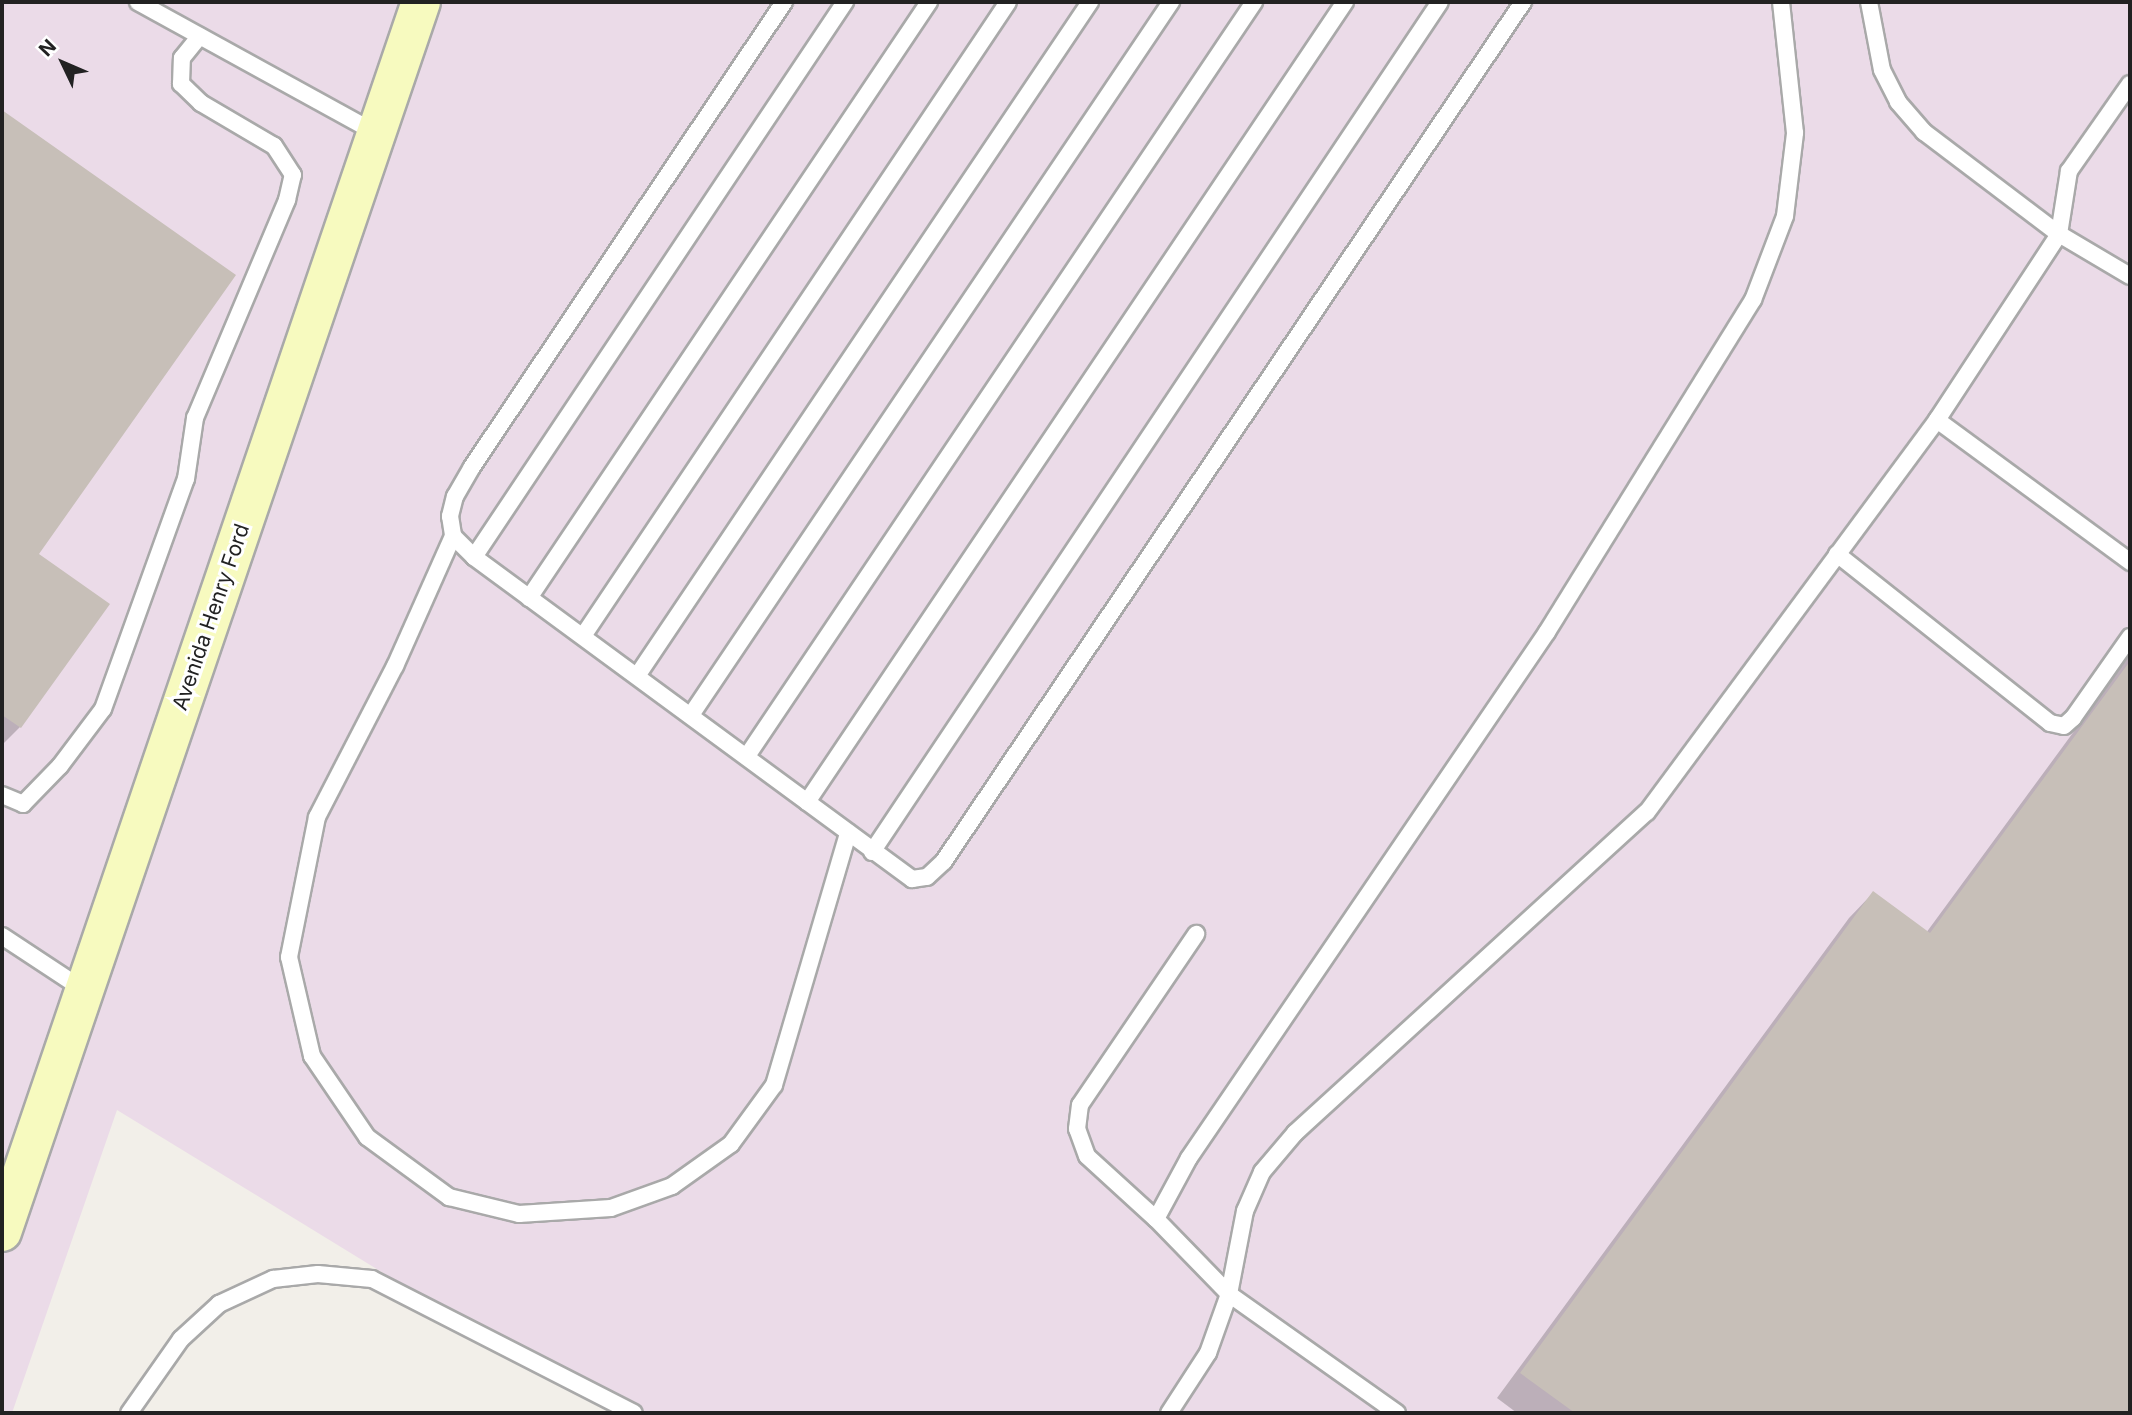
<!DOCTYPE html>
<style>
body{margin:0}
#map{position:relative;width:2132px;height:1415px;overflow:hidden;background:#f2efe9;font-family:Inter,sans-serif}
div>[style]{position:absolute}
.industrial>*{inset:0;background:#ebdbe8}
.shadow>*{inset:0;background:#0003}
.building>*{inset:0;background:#c7bfb8}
.roads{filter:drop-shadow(2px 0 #a9a9a9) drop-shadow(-2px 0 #a9a9a9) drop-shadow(0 2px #a9a9a9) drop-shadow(0 -2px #a9a9a9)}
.lane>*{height:16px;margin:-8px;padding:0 8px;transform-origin:8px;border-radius:8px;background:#fff}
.secondary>*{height:38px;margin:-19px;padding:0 19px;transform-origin:19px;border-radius:19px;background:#f7fabf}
span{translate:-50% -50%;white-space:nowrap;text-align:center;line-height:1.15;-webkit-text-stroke:6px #fff;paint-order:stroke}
.street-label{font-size:21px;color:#222}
.frame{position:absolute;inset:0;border:4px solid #222;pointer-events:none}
.north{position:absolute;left:28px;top:28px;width:70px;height:70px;-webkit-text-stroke:5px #fff;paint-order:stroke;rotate:314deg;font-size:19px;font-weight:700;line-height:28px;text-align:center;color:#222}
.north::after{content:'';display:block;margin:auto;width:24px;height:32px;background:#222;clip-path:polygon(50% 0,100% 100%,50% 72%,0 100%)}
</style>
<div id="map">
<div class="industrial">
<div style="clip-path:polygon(2px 2px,2130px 2px,2130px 1413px,612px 1413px,117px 1110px,12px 1413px,2px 1413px)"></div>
</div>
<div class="shadow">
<div style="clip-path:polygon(2px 113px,233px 276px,36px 554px,20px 727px,2px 745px)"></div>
<div style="clip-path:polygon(2130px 655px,2130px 1413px,1517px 1413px,1497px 1398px,1849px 918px,1873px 893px,1926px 933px)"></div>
</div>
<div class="building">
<div style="clip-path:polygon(2px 110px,236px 275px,39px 554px,110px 604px,21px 728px,2px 715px)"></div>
<div style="clip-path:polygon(2130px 661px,2130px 1413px,1575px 1413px,1520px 1373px,1873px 891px,1930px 933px)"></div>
</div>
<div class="roads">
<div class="lane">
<div style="left:138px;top:2px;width:272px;rotate:28.8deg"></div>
<div style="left:784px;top:2px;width:560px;rotate:123.86deg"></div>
<div style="left:472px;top:467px;width:34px;rotate:120deg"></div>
<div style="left:455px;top:496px;width:21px;rotate:104deg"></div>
<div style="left:450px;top:516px;width:20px;rotate:81deg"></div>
<div style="left:453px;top:536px;width:30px;rotate:45deg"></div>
<div style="left:474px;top:557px;width:544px;rotate:36.32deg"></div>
<div style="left:912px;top:879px;width:15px;rotate:-8deg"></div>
<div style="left:927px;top:877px;width:23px;rotate:-43deg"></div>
<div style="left:944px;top:861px;width:1036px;rotate:-56.02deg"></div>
<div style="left:1869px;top:2px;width:69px;rotate:79.2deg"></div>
<div style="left:1882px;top:70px;width:36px;rotate:63deg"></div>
<div style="left:1898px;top:102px;width:40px;rotate:49deg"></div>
<div style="left:1924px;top:132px;width:169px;rotate:37.1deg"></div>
<div style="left:2059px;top:234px;width:82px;rotate:30.6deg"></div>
<div style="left:1937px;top:420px;width:240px;rotate:36.3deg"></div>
<div style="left:453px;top:536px;width:142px;rotate:114deg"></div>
<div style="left:395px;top:666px;width:170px;rotate:117.3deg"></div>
<div style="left:317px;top:817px;width:143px;rotate:101.3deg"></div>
<div style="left:289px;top:957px;width:102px;rotate:76.9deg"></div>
<div style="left:312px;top:1056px;width:98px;rotate:55.8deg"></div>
<div style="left:367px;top:1137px;width:102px;rotate:36.2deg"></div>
<div style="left:449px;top:1197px;width:72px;rotate:13.7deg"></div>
<div style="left:519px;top:1214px;width:92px;rotate:-3.7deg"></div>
<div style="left:611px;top:1208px;width:65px;rotate:-19.8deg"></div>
<div style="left:672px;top:1186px;width:72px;rotate:-35.4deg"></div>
<div style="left:731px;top:1144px;width:73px;rotate:-53.9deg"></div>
<div style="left:774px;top:1085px;width:263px;rotate:-73.6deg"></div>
<div style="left:1837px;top:554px;width:272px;rotate:38.4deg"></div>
<div style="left:2050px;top:723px;width:14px;rotate:12deg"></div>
<div style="left:2064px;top:726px;width:12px;rotate:-42deg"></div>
<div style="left:2073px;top:718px;width:99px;rotate:-54.9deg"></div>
<div style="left:474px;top:557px;width:668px;rotate:-56.24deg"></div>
<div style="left:529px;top:598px;width:718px;rotate:-56.13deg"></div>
<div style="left:583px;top:636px;width:763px;rotate:-56.16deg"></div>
<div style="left:637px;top:676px;width:812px;rotate:-56.09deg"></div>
<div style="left:691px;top:715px;width:860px;rotate:-56.05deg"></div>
<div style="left:747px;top:756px;width:909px;rotate:-56.08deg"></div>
<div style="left:2px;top:795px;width:23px;rotate:23deg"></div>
<div style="left:23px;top:804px;width:53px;rotate:-45.8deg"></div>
<div style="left:60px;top:766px;width:71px;rotate:-53deg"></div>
<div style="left:103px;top:709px;width:245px;rotate:-70.2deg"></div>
<div style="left:186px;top:479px;width:62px;rotate:-81.6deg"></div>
<div style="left:195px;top:418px;width:237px;rotate:-67.1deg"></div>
<div style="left:287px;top:200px;width:26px;rotate:-77deg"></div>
<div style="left:293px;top:175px;width:35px;rotate:-123deg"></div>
<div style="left:274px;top:146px;width:85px;rotate:-149.5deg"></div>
<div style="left:201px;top:103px;width:28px;rotate:-136deg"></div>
<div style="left:181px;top:84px;width:26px;rotate:-88deg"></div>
<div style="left:182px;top:58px;width:28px;rotate:-51deg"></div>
<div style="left:807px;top:802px;width:964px;rotate:-56.08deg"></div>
<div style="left:872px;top:852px;width:1022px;rotate:-56.25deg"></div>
<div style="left:2px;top:936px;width:98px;rotate:33.4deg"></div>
<div style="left:1156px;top:1219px;width:93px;rotate:-137.6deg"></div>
<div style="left:1087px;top:1156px;width:29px;rotate:-110deg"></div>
<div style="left:1077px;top:1129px;width:24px;rotate:-83deg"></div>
<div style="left:1080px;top:1105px;width:207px;rotate:-55.8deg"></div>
<div style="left:129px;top:1413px;width:90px;rotate:-54.9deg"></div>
<div style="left:181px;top:1339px;width:52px;rotate:-42.6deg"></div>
<div style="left:219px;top:1304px;width:60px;rotate:-24.8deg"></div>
<div style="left:273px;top:1279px;width:45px;rotate:-6.3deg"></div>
<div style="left:318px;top:1274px;width:54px;rotate:5.3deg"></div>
<div style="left:372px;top:1279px;width:294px;rotate:27.1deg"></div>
<div style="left:1169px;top:1413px;width:72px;rotate:-57deg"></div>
<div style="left:1208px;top:1353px;width:63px;rotate:-70.4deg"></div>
<div style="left:1229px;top:1294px;width:85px;rotate:-79.1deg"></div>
<div style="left:1245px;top:1211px;width:43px;rotate:-66.4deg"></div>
<div style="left:1262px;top:1172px;width:51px;rotate:-49.8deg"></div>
<div style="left:1295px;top:1133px;width:476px;rotate:-42.4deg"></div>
<div style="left:1647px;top:812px;width:488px;rotate:-53.5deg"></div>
<div style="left:1937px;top:420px;width:222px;rotate:-56.7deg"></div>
<div style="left:2059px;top:234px;width:64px;rotate:-81deg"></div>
<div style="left:2069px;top:171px;width:106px;rotate:-55deg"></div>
<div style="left:1397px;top:1413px;width:206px;rotate:-144.7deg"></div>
<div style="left:1229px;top:1294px;width:105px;rotate:-134.2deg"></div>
<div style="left:1156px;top:1219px;width:69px;rotate:-61.6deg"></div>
<div style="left:1189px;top:1158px;width:636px;rotate:-55.76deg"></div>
<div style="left:1547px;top:632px;width:391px;rotate:-58.2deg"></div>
<div style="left:1753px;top:300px;width:90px;rotate:-69.1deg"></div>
<div style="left:1785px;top:216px;width:84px;rotate:-83.1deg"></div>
<div style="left:1795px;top:133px;width:132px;rotate:-96.1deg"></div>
</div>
<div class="secondary">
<div style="left:2px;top:1232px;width:1299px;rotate:-71.19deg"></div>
</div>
</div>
<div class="street-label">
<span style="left:211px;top:617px;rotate:-71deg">Avenida Henry Ford</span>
</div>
<div class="frame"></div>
<div class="north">N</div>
</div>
